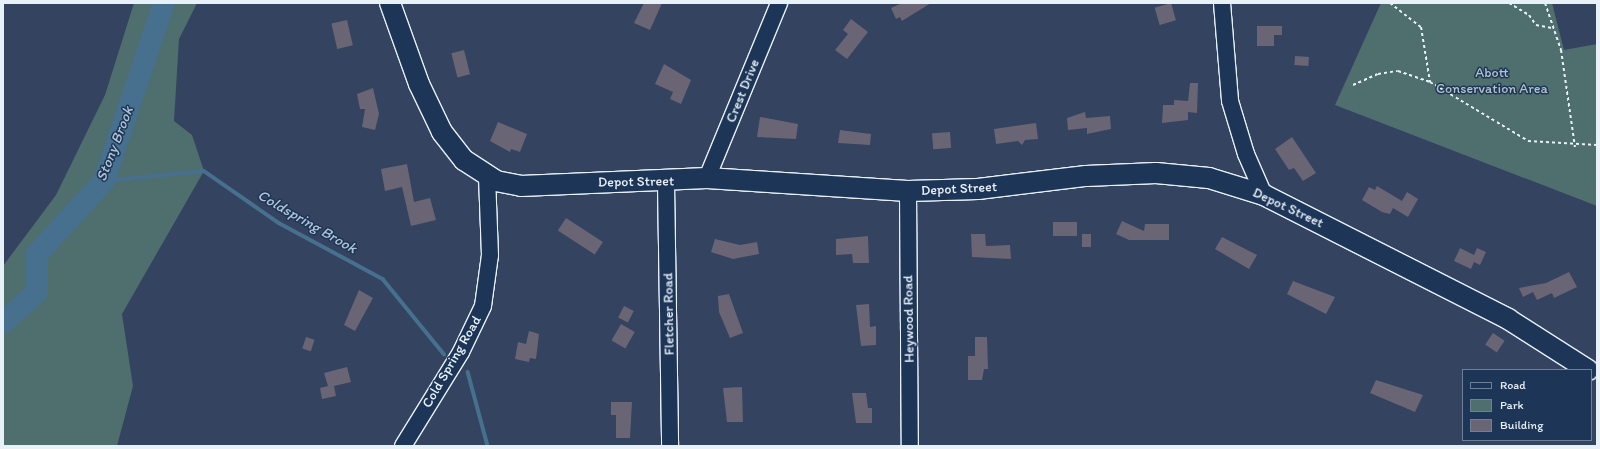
<!DOCTYPE html>
<style>
body{margin:0}
#map{position:relative;width:1600px;height:449px;overflow:hidden;background:#344360;font-family:Itim,sans-serif}
div>[style]{position:absolute}
.green>*{inset:0;background:#4f6e6e}
.stream>*{height:3.5px;margin:-1.75px;padding:0 1.75px;transform-origin:1.75px;border-radius:1.75px;background:#46708d}
.river>*{height:22px;margin:-11px;padding:0 11px;transform-origin:11px;border-radius:11px;background:#46708d}
.building>*{inset:0;background:#696574;transform-origin:0 0}
.path>*{height:2px;margin-top:-1px;transform-origin:0;background:repeating-linear-gradient(90deg,#e8f1f8 0 3px,transparent 0 6px)}
.roads{filter:drop-shadow(1px 0 #e8f1f8) drop-shadow(-1px 0 #e8f1f8) drop-shadow(0 1px #e8f1f8) drop-shadow(0 -1px #e8f1f8)}
.minor>*{height:16px;margin:-8px;padding:0 8px;transform-origin:8px;border-radius:8px;background:#1d3557}
.major>*{height:20px;margin:-10px;padding:0 10px;transform-origin:10px;border-radius:10px;background:#1d3557}
span{translate:-50% -50%;white-space:nowrap;text-align:center;line-height:1.15;-webkit-text-stroke:3px #1d3557;paint-order:stroke}
.park-label{font-size:14px;color:#b2c3c8}
.street-label{font-size:14px;color:#e8f1f8}
.water-label{font-size:15px;color:#afc4d3;font-style:italic}
.frame{position:absolute;inset:0;border:4px solid #e8f1f8;pointer-events:none}
.legend{position:absolute;left:1462px;top:369px;width:130px;height:72px;box-sizing:border-box;background:#1d3557;border:1px solid #6e8097;margin:0;padding:5px 7px;list-style:none;font-size:12px;color:#e8f1f8}
.legend li{display:flex;align-items:center;gap:8px;height:20px}
.legend b{width:20px;border:1px solid #6e8097}
</style>
<div id="map">
<div class="green">
<div style="clip-path:polygon(134px 3px,197px 3px,179px 39px,174px 121px,192px 135px,204px 171px,122px 314px,133px 386px,117px 446px,3px 446px,3px 266px,56px 195px,105px 95px)"></div>
<div style="clip-path:polygon(1381px 3px,1552px 3px,1564px 50px,1597px 44px,1597px 206px,1335px 105px)"></div>
</div>
<div class="stream">
<div style="left:104px;top:181px;width:100px;rotate:-5.7deg"></div>
<div style="left:204px;top:171px;width:91px;rotate:34.7deg"></div>
<div style="left:279px;top:223px;width:118px;rotate:28.3deg"></div>
<div style="left:383px;top:279px;width:97px;rotate:50.9deg"></div>
<div style="left:468px;top:372px;width:77px;rotate:74.9deg"></div>
</div>
<div class="river">
<div style="left:3px;top:323px;width:46px;rotate:-42.4deg"></div>
<div style="left:37px;top:292px;width:38px;rotate:-90deg"></div>
<div style="left:37px;top:254px;width:99px;rotate:-47.5deg"></div>
<div style="left:104px;top:181px;width:188px;rotate:-71.4deg"></div>
</div>
<div class="building">
<div style="clip-path:polygon(644px 3px,662px 3px,650px 30px,634px 23px)"></div>
<div style="clip-path:polygon(902px 3px,931px 3px,902px 21px,900px 17px,896px 19px,891px 8px)"></div>
<div style="left:1171px;top:3px;width:18px;height:17px;rotate:74deg"></div>
<div style="clip-path:polygon(851px 19px,868px 32px,847px 59px,835px 50px,848px 34px,843px 30px)"></div>
<div style="left:347px;top:20px;width:26px;height:16px;rotate:77deg"></div>
<div style="clip-path:polygon(1257px 26px,1282px 26px,1282px 35px,1274px 35px,1274px 46px,1257px 46px)"></div>
<div style="left:464px;top:50px;width:25px;height:13px;rotate:76deg"></div>
<div style="left:1295px;top:56px;width:14px;height:9px;rotate:4deg"></div>
<div style="clip-path:polygon(664px 64px,691px 80px,681px 104px,670px 99px,673px 92px,655px 84px)"></div>
<div style="clip-path:polygon(1190px 83px,1198px 83px,1197px 113px,1188px 112px,1188px 120px,1162px 123px,1163px 105px,1174px 105px,1174px 100px,1188px 101px)"></div>
<div style="clip-path:polygon(373px 88px,379px 114px,375px 130px,362px 127px,365px 109px,360px 109px,357px 94px)"></div>
<div style="clip-path:polygon(1085px 112px,1086px 118px,1110px 116px,1111px 129px,1087px 134px,1087px 128px,1068px 130px,1067px 118px)"></div>
<div style="clip-path:polygon(760px 117px,798px 124px,796px 139px,757px 137px)"></div>
<div style="clip-path:polygon(498px 122px,527px 134px,520px 152px,511px 149px,510px 152px,490px 141px)"></div>
<div style="clip-path:polygon(1036px 123px,1038px 139px,1025px 140px,1022px 145px,1018px 141px,996px 144px,994px 129px)"></div>
<div style="clip-path:polygon(840px 130px,871px 134px,870px 145px,838px 143px)"></div>
<div style="left:950px;top:132px;width:16px;height:18px;rotate:86deg"></div>
<div style="clip-path:polygon(1292px 137px,1316px 173px,1303px 181px,1294px 168px,1289px 170px,1275px 149px)"></div>
<div style="clip-path:polygon(407px 164px,414px 202px,430px 198px,436px 220px,411px 226px,402px 187px,385px 191px,381px 169px)"></div>
<div style="clip-path:polygon(1377px 186px,1402px 201px,1407px 192px,1418px 199px,1408px 217px,1393px 208px,1390px 214px,1382px 212px,1362px 200px,1369px 187px,1375px 190px)"></div>
<div style="left:566px;top:218px;width:44px;height:15px;rotate:33deg"></div>
<div style="clip-path:polygon(1122px 221px,1144px 231px,1145px 224px,1169px 224px,1169px 240px,1129px 240px,1116px 234px)"></div>
<div style="left:1053px;top:222px;width:24px;height:14px"></div>
<div style="clip-path:polygon(971px 234px,985px 234px,986px 246px,1010px 245px,1011px 259px,972px 257px)"></div>
<div style="left:1082px;top:234px;width:9px;height:13px"></div>
<div style="clip-path:polygon(868px 236px,869px 263px,853px 263px,852px 254px,836px 255px,836px 239px)"></div>
<div style="clip-path:polygon(1222px 237px,1257px 255px,1249px 269px,1215px 249px)"></div>
<div style="clip-path:polygon(715px 239px,740px 245px,757px 242px,759px 254px,733px 259px,711px 252px)"></div>
<div style="clip-path:polygon(1460px 248px,1474px 255px,1477px 248px,1486px 252px,1480px 265px,1474px 262px,1471px 269px,1454px 261px)"></div>
<div style="clip-path:polygon(1569px 272px,1577px 287px,1554px 298px,1552px 293px,1537px 300px,1533px 292px,1523px 297px,1519px 288px,1546px 283px)"></div>
<div style="clip-path:polygon(1293px 281px,1335px 297px,1326px 314px,1287px 294px)"></div>
<div style="clip-path:polygon(359px 290px,373px 298px,355px 331px,344px 325px)"></div>
<div style="clip-path:polygon(729px 294px,743px 333px,730px 338px,719px 312px,718px 296px)"></div>
<div style="clip-path:polygon(869px 304px,870px 327px,876px 326px,876px 345px,861px 346px,856px 305px)"></div>
<div style="left:624px;top:306px;width:11px;height:13px;rotate:27deg"></div>
<div style="left:621px;top:324px;width:16px;height:19px;rotate:30deg"></div>
<div style="clip-path:polygon(529px 331px,539px 334px,536px 359px,530px 358px,529px 362px,515px 359px,518px 342px,526px 344px)"></div>
<div style="left:1493px;top:333px;width:14px;height:14px;rotate:34deg"></div>
<div style="left:306px;top:337px;width:9px;height:12px;rotate:18deg"></div>
<div style="clip-path:polygon(975px 337px,987px 337px,988px 369px,984px 369px,982px 380px,968px 380px,968px 356px,975px 356px)"></div>
<div style="clip-path:polygon(347px 367px,351px 382px,334px 386px,336px 396px,322px 399px,320px 388px,328px 386px,324px 373px)"></div>
<div style="clip-path:polygon(1376px 380px,1423px 395px,1415px 412px,1370px 393px)"></div>
<div style="clip-path:polygon(742px 387px,743px 422px,727px 422px,723px 388px)"></div>
<div style="clip-path:polygon(852px 393px,866px 393px,868px 408px,872px 408px,872px 423px,856px 423px)"></div>
<div style="clip-path:polygon(611px 402px,632px 402px,630px 438px,616px 438px,616px 415px,611px 415px)"></div>
</div>
<div class="path">
<div style="left:1390px;top:3px;width:39px;rotate:38deg"></div>
<div style="left:1421px;top:27px;width:56px;rotate:80.7deg"></div>
<div style="left:1509px;top:3px;width:23px;rotate:31deg"></div>
<div style="left:1529px;top:15px;width:12px;rotate:55deg"></div>
<div style="left:1536px;top:25px;width:16px;rotate:11deg"></div>
<div style="left:1545px;top:3px;width:50px;rotate:71.2deg"></div>
<div style="left:1561px;top:50px;width:98px;rotate:81.8deg"></div>
<div style="left:1353px;top:85px;width:27px;rotate:-24deg"></div>
<div style="left:1378px;top:74px;width:20px;rotate:-9deg"></div>
<div style="left:1398px;top:71px;width:34px;rotate:19deg"></div>
<div style="left:1430px;top:82px;width:114px;rotate:31deg"></div>
<div style="left:1528px;top:141px;width:69px;rotate:3.3deg"></div>
</div>
<div class="roads">
<div class="minor">
<div style="left:1222px;top:3px;width:98px;rotate:85.3deg"></div>
<div style="left:1230px;top:101px;width:55px;rotate:73.2deg"></div>
<div style="left:1246px;top:154px;width:45px;rotate:66.3deg"></div>
<div style="left:707px;top:178px;width:189px;rotate:-67.6deg"></div>
<div style="left:666px;top:183px;width:263px;rotate:89.1deg"></div>
<div style="left:908px;top:191px;width:255px;rotate:89.6deg"></div>
<div style="left:403px;top:446px;width:110px;rotate:-58.3deg"></div>
<div style="left:461px;top:352px;width:51px;rotate:-64.4deg"></div>
<div style="left:483px;top:306px;width:51px;rotate:-82.2deg"></div>
<div style="left:490px;top:255px;width:78px;rotate:-92.2deg"></div>
</div>
<div class="major">
<div style="left:390px;top:3px;width:86px;rotate:70.3deg"></div>
<div style="left:419px;top:84px;width:53px;rotate:64.4deg"></div>
<div style="left:442px;top:132px;width:36px;rotate:52deg"></div>
<div style="left:464px;top:160px;width:38px;rotate:33deg"></div>
<div style="left:496px;top:181px;width:25px;rotate:11deg"></div>
<div style="left:521px;top:186px;width:186px;rotate:-2.5deg"></div>
<div style="left:707px;top:178px;width:201px;rotate:3.7deg"></div>
<div style="left:908px;top:191px;width:70px;rotate:-1.6deg"></div>
<div style="left:978px;top:189px;width:109px;rotate:-6.9deg"></div>
<div style="left:1086px;top:176px;width:70px;rotate:-2.5deg"></div>
<div style="left:1156px;top:173px;width:53px;rotate:5.4deg"></div>
<div style="left:1209px;top:178px;width:58px;rotate:17.2deg"></div>
<div style="left:1264px;top:195px;width:274px;rotate:26.9deg"></div>
<div style="left:1508px;top:319px;width:95px;rotate:32.5deg"></div>
</div>
</div>
<div class="park-label">
<span style="left:1492px;top:81px">Abott<br>Conservation Area</span>
</div>
<div class="street-label">
<span style="left:743px;top:91px;rotate:-68deg">Crest Drive</span>
<span style="left:636px;top:182px;rotate:-1deg">Depot Street</span>
<span style="left:959px;top:189px;rotate:-3deg">Depot Street</span>
<span style="left:1288px;top:208px;rotate:25deg">Depot Street</span>
<span style="left:669px;top:314px;rotate:-91deg">Fletcher Road</span>
<span style="left:909px;top:319px;rotate:-91deg">Heywood Road</span>
<span style="left:452px;top:362px;rotate:-60deg">Cold Spring Road</span>
</div>
<div class="water-label">
<span style="left:115px;top:144px;rotate:-69deg">Stony Brook</span>
<span style="left:307px;top:222px;rotate:30deg">Coldspring Brook</span>
</div>
<div class="frame"></div>
<ul class="legend">
<li><b style="height:5px;background:#1d3557"></b>Road</li>
<li><b style="height:11px;background:#4f6e6e"></b>Park</li>
<li><b style="height:11px;background:#696574"></b>Building</li>
</ul>
</div>
